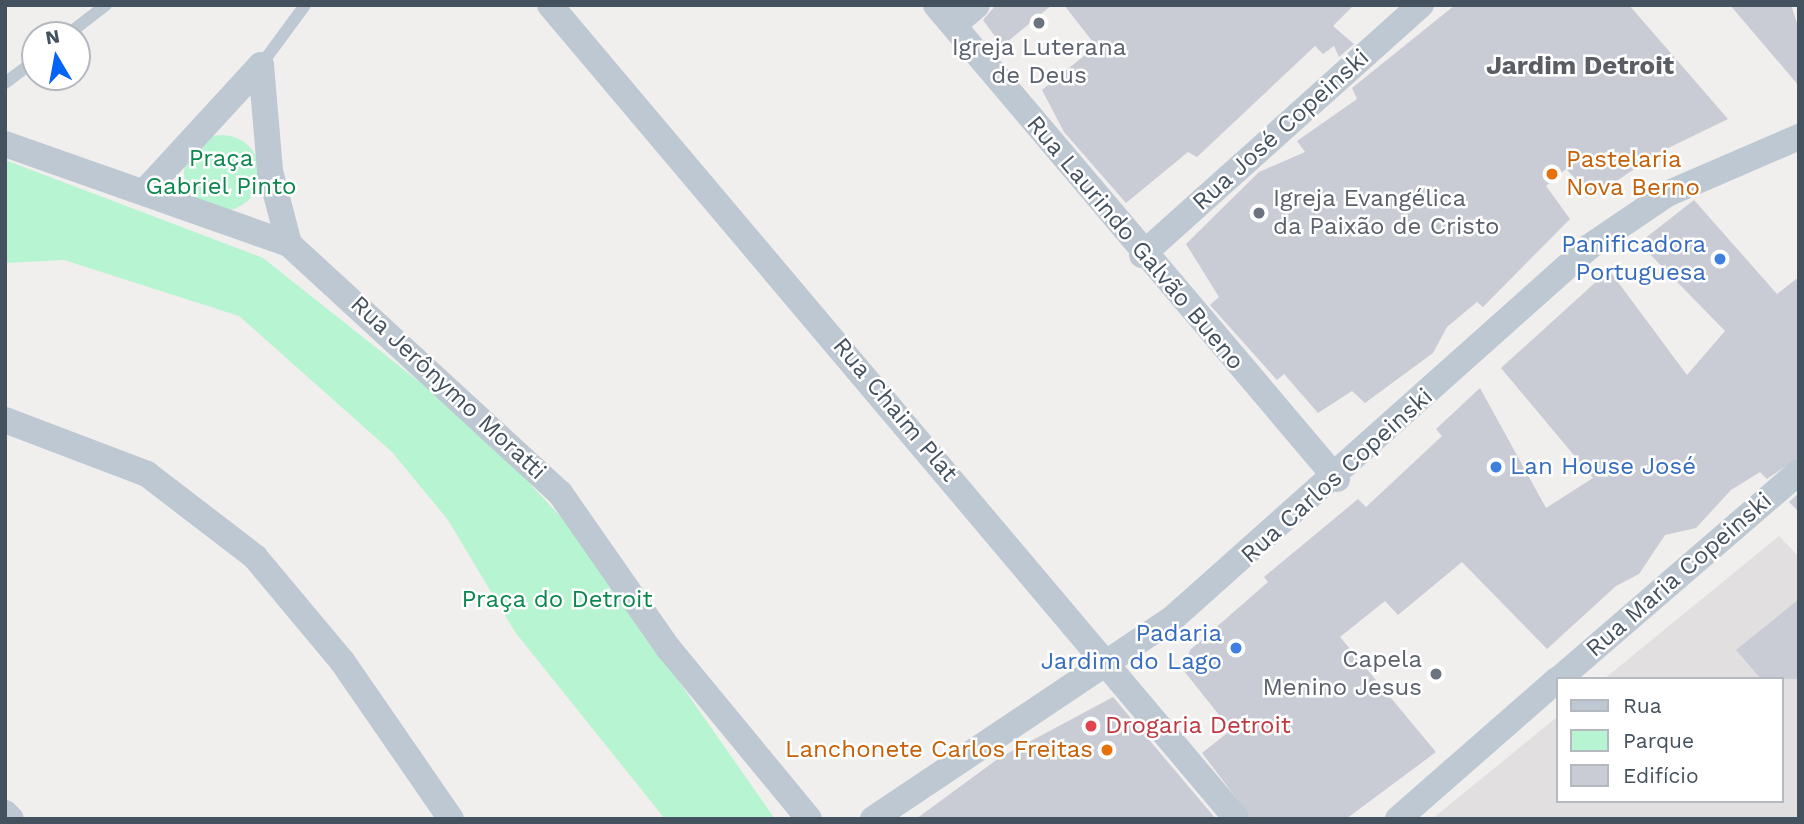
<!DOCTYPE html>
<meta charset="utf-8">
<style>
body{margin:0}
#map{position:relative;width:1804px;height:824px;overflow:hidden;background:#f1eeee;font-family:"Work Sans",sans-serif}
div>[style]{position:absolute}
.education>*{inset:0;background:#e2dfe0}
.green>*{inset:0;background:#b7f4d1}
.round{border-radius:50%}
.building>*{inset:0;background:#c9ccd4}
.lane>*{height:12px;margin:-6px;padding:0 6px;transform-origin:6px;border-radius:6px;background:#bdc8d2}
.street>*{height:26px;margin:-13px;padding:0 13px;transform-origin:13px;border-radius:13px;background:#bdc8d2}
.dots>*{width:19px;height:19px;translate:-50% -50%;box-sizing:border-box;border:4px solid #fff;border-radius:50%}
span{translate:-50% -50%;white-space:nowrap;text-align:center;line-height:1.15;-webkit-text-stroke:5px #fff;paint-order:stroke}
.worship-label{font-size:24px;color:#5b616d}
.left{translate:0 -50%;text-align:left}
.right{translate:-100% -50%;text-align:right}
.street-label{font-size:24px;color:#44515e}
.park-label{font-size:24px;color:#0c874e}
.food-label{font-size:24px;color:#c56008}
.shop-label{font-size:24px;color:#366cbe}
.health-label{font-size:24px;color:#be3a42}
.neighbourhood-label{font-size:26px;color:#5a5e64;font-weight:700}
.frame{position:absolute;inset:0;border:7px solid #44515e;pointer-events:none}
.legend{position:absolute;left:1556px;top:677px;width:228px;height:126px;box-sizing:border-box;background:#fff;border:2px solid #b4b9bf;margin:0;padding:9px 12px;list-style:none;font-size:21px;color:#44515e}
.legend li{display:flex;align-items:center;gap:14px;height:35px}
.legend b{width:35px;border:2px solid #b4b9bf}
.north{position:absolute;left:21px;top:21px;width:70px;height:70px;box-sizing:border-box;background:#fff;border:2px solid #b4b9bf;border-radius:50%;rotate:350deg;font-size:19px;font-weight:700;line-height:28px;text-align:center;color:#44515e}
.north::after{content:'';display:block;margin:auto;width:24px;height:32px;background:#0564f4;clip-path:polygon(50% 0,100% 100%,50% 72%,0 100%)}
</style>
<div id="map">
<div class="education">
<div style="clip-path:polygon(1779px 536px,1799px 557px,1799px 819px,1432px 819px,1557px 717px,1557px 801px,1781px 801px,1781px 679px,1604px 679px)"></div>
</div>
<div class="green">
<div class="round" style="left:184px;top:135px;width:76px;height:76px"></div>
<div style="clip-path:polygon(5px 160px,263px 258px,480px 430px,572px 529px,775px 819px,665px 819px,515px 632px,448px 520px,392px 452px,239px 316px,64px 260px,5px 263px)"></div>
</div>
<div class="building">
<div style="clip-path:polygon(996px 5px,1052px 5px,1002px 46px,983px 20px)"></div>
<div style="clip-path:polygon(1064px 5px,1354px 5px,1333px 26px,1354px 44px,1339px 57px,1334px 46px,1323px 54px,1315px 46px,1197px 157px,1188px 152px,1126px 203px,1064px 132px,1042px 90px,1096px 46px)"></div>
<div style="clip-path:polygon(1455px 5px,1629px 5px,1728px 119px,1658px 153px,1593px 197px,1566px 169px,1546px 186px,1570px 219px,1483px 307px,1477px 302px,1447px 327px,1433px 353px,1365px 403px,1352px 391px,1318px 413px,1284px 374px,1277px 380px,1210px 305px,1219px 297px,1186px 244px,1259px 172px,1305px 152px,1297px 141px,1357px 99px,1352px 88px)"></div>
<div style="clip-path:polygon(1730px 5px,1791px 5px,1799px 29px,1799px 86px)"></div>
<div style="clip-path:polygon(1694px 200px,1777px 294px,1799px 277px,1799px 457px,1767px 479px,1760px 472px,1731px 490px,1696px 528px,1665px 535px,1639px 574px,1616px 586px,1547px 649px,1462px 562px,1398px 615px,1385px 601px,1340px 637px,1436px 752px,1346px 819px,1252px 819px,1202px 753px,1231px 730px,1184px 671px,1190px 650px,1268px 582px,1264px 577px,1358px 499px,1366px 507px,1442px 436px,1436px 429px,1480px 388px,1546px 508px,1593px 478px,1501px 368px,1609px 270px,1687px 375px,1725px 331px,1639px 243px)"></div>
<div style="clip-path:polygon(1799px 493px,1799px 512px,1789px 502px)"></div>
<div style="clip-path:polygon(1799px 599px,1799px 679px,1761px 679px,1736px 650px)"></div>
<div style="clip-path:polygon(1113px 697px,1216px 819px,916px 819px,999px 758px)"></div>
</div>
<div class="lane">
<div style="left:67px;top:35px;width:49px;rotate:-37.6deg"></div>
<div style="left:261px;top:65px;width:74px;rotate:-53.7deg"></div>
<div style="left:5px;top:83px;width:38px;rotate:-37deg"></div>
</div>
<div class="street">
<div style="left:550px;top:5px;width:1065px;rotate:49.84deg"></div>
<div style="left:936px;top:5px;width:621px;rotate:49.77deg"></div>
<div style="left:954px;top:25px;width:30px;rotate:-41deg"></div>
<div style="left:261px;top:65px;width:106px;rotate:85.1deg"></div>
<div style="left:270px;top:171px;width:75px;rotate:75.4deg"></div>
<div style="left:289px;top:244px;width:368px;rotate:42.6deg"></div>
<div style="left:560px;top:493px;width:190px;rotate:55.1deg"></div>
<div style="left:669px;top:649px;width:220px;rotate:50.5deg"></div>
<div style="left:5px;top:144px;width:301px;rotate:19.4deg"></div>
<div style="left:145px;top:191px;width:171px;rotate:-47.4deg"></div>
<div style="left:1142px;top:255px;width:375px;rotate:-41.9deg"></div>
<div style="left:5px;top:420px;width:152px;rotate:20.8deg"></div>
<div style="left:147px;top:474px;width:136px;rotate:37.5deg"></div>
<div style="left:255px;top:557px;width:136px;rotate:50.1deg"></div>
<div style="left:342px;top:661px;width:192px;rotate:55.4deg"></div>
<div style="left:1559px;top:679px;width:317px;rotate:-40.8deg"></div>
<div style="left:5px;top:813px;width:8px;rotate:45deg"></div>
<div style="left:873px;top:819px;width:361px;rotate:-33.8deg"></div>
<div style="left:1173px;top:618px;width:557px;rotate:-41.73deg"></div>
<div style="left:1589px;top:247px;width:94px;rotate:-34.2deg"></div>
<div style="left:1667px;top:194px;width:144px;rotate:-23.4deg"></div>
<div style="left:1398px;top:819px;width:211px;rotate:-41.2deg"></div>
</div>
<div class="dots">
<div style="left:1039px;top:23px;background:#6b7280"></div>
<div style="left:1552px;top:174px;background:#e8710a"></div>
<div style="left:1259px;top:213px;background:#6b7280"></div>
<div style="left:1720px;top:259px;background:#3f7fe0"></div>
<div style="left:1496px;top:467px;background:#3f7fe0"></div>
<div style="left:1236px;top:648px;background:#3f7fe0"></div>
<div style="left:1436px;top:674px;background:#6b7280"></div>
<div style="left:1091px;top:726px;background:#e0444e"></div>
<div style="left:1107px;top:750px;background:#e8710a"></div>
</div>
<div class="worship-label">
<span style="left:1039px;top:62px">Igreja Luterana<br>de Deus</span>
<span class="left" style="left:1273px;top:213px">Igreja Evangélica<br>da Paixão de Cristo</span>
<span class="right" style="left:1422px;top:674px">Capela<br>Menino Jesus</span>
</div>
<div class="street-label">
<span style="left:1281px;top:130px;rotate:-42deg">Rua José Copeinski</span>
<span style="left:1135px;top:243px;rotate:50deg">Rua Laurindo Galvão Bueno</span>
<span style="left:448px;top:388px;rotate:43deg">Rua Jerônymo Moratti</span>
<span style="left:895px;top:410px;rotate:50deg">Rua Chaim Plat</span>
<span style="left:1337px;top:476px;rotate:-42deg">Rua Carlos Copeinski</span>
<span style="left:1679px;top:575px;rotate:-41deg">Rua Maria Copeinski</span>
</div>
<div class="park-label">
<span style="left:221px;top:173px">Praça<br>Gabriel Pinto</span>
<span style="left:557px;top:600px">Praça do Detroit</span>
</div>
<div class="food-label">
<span class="left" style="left:1566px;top:174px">Pastelaria<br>Nova Berno</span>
<span class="right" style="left:1093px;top:750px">Lanchonete Carlos Freitas</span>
</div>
<div class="shop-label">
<span class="right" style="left:1706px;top:259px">Panificadora<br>Portuguesa</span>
<span class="left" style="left:1510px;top:467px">Lan House José</span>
<span class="right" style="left:1222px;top:648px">Padaria<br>Jardim do Lago</span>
</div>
<div class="health-label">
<span class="left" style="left:1105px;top:726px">Drogaria Detroit</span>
</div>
<div class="neighbourhood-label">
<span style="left:1580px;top:66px">Jardim Detroit</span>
</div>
<div class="frame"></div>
<ul class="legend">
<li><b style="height:9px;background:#bdc8d2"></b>Rua</li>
<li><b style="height:19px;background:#b7f4d1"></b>Parque</li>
<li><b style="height:19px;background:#c9ccd4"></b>Edifício</li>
</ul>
<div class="north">N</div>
</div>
